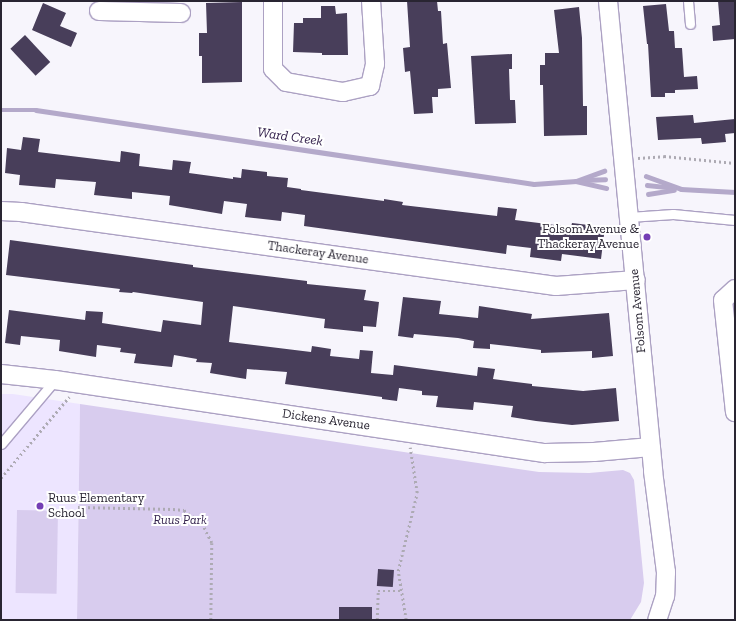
<!DOCTYPE html>
<style>
body{margin:0}
#map{position:relative;width:736px;height:621px;overflow:hidden;background:#f7f5fc;font-family:"Zilla Slab",serif}
div>[style]{position:absolute}
.built>*{inset:0;background:#ede5ff}
.green>*{inset:0;background:#d8ccee;transform-origin:0 0}
.stream>*{height:4.5px;margin:-2.25px;padding:0 2.25px;transform-origin:2.25px;border-radius:2.25px;background:#b4a9ca}
.building>*{inset:0;background:#483e5a;transform-origin:0 0}
.path>*{height:2.5px;margin-top:-1.25px;transform-origin:0;background:repeating-linear-gradient(90deg,#adaab3 0 2px,transparent 0 5px)}
.roads{filter:drop-shadow(1px 0 #aca1c3) drop-shadow(-1px 0 #aca1c3) drop-shadow(0 1px #aca1c3) drop-shadow(0 -1px #aca1c3)}
.service>*{height:9px;margin:-4.5px;padding:0 4.5px;transform-origin:4.5px;border-radius:4.5px;background:#fff}
.minor>*{height:18px;margin:-9px;padding:0 9px;transform-origin:9px;border-radius:9px;background:#fff}
.dots>*{width:11px;height:11px;translate:-50% -50%;box-sizing:border-box;border:2px solid #fff;border-radius:50%}
span{translate:-50% -50%;white-space:nowrap;text-align:center;line-height:1.15;-webkit-text-stroke:4px #fff;paint-order:stroke}
.poi-label{font-size:13px;color:#292532}
.right{translate:-100% -50%;text-align:right}
.left{translate:0 -50%;text-align:left}
.street-label{font-size:13px;color:#292532}
.park-label{font-size:13px;color:#32214c;font-style:italic}
.water-label{font-size:14px;color:#34224d;font-style:italic}
.frame{position:absolute;inset:0;border:2px solid #292532;pointer-events:none}
</style>
<div id="map">
<div class="built">
<div style="clip-path:polygon(1px 394px,13px 394px,80px 404px,77px 620px,1px 620px)"></div>
</div>
<div class="green">
<div style="clip-path:polygon(80px 404px,539px 472px,589px 473px,623px 470px,630px 473px,634px 480px,644px 583px,641px 602px,630px 620px,77px 620px)"></div>
<div style="left:17px;top:510px;width:41px;height:83px;rotate:1deg"></div>
</div>
<div class="stream">
<div style="left:1px;top:110px;width:35px"></div>
<div style="left:36px;top:110px;width:503px;rotate:8.45deg"></div>
<div style="left:534px;top:184px;width:42px;rotate:-4.1deg"></div>
<div style="left:576px;top:181px;width:30px;rotate:-20deg"></div>
<div style="left:646px;top:176px;width:37px;rotate:20deg"></div>
<div style="left:681px;top:189px;width:54px;rotate:3.2deg"></div>
<div style="left:582px;top:180px;width:23px;rotate:-2deg"></div>
<div style="left:576px;top:181px;width:31px;rotate:13deg"></div>
<div style="left:647px;top:185px;width:27px;rotate:6deg"></div>
<div style="left:648px;top:194px;width:26px;rotate:-9deg"></div>
</div>
<div class="building">
<div style="clip-path:polygon(407px 1px,437px 1px,438px 11px,441px 11px,443px 44px,447px 43px,451px 88px,438px 89px,438px 97px,432px 97px,433px 113px,414px 114px,410px 71px,405px 72px,403px 48px,410px 47px)"></div>
<div style="clip-path:polygon(718px 1px,735px 1px,735px 39px,713px 41px,712px 26px,720px 25px)"></div>
<div style="clip-path:polygon(242px 2px,242px 82px,202px 83px,202px 56px,199px 56px,199px 33px,207px 33px,206px 3px)"></div>
<div style="clip-path:polygon(43px 3px,66px 13px,60px 26px,77px 33px,71px 47px,32px 30px)"></div>
<div style="clip-path:polygon(666px 4px,669px 31px,674px 31px,675px 48px,682px 48px,684px 77px,697px 76px,698px 89px,675px 90px,675px 93px,665px 93px,665px 97px,651px 97px,648px 44px,647px 44px,643px 6px)"></div>
<div style="clip-path:polygon(321px 6px,335px 6px,336px 14px,347px 13px,348px 55px,322px 55px,322px 53px,293px 52px,294px 23px,303px 23px,303px 18px,321px 18px)"></div>
<div style="clip-path:polygon(579px 7px,582px 38px,583px 106px,587px 106px,587px 135px,544px 136px,543px 85px,540px 85px,540px 65px,545px 65px,545px 53px,559px 53px,554px 10px)"></div>
<div style="left:25px;top:35px;width:37px;height:20px;rotate:47deg"></div>
<div style="clip-path:polygon(512px 54px,512px 69px,509px 69px,510px 100px,515px 100px,516px 123px,475px 124px,471px 56px)"></div>
<div style="clip-path:polygon(693px 115px,694px 123px,735px 119px,735px 133px,725px 134px,726px 142px,702px 144px,701px 138px,658px 140px,656px 117px)"></div>
<div style="clip-path:polygon(23px 137px,40px 139px,38px 152px,120px 162px,121px 151px,140px 154px,139px 166px,172px 170px,173px 160px,191px 162px,189px 173px,233px 179px,233px 177px,241px 178px,242px 169px,267px 172px,267px 176px,288px 178px,287px 187px,301px 189px,301px 190px,384px 201px,384px 199px,403px 202px,402px 205px,497px 216px,498px 207px,517px 209px,515px 220px,571px 227px,572px 223px,605px 227px,601px 259px,562px 254px,561px 261px,530px 257px,531px 248px,507px 245px,506px 254px,304px 226px,305px 215px,282px 212px,281px 221px,245px 217px,247px 204px,224px 201px,222px 214px,169px 205px,170px 196px,132px 192px,132px 199px,94px 195px,96px 182px,56px 179px,55px 188px,19px 185px,20px 175px,5px 173px,7px 148px,21px 150px)"></div>
<div style="clip-path:polygon(10px 240px,193px 265px,193px 267px,307px 281px,307px 284px,366px 290px,364px 300px,379px 302px,376px 327px,363px 326px,363px 332px,324px 328px,325px 319px,233px 306px,229px 342px,311px 352px,312px 346px,331px 349px,330px 356px,359px 359px,360px 350px,373px 351px,371px 373px,393px 375px,394px 365px,477px 376px,478px 367px,495px 369px,493px 379px,532px 384px,532px 386px,583px 391px,616px 388px,619px 421px,572px 425px,536px 421px,511px 417px,513px 406px,474px 402px,473px 410px,436px 407px,438px 396px,422px 395px,422px 391px,399px 388px,397px 401px,382px 399px,382px 397px,285px 384px,287px 372px,247px 369px,246px 379px,210px 373px,212px 363px,196px 362px,197px 359px,174px 355px,172px 367px,134px 363px,136px 354px,120px 352px,121px 348px,97px 345px,96px 357px,59px 351px,60px 340px,21px 336px,20px 345px,5px 343px,9px 310px,85px 320px,86px 311px,103px 312px,102px 323px,161px 332px,163px 320px,201px 325px,203px 302px,133px 292px,132px 293px,119px 292px,120px 289px,6px 275px)"></div>
<div style="clip-path:polygon(403px 297px,441px 301px,439px 314px,478px 318px,479px 306px,532px 314px,531px 319px,609px 313px,613px 356px,592px 358px,592px 351px,541px 353px,541px 350px,490px 344px,490px 349px,473px 348px,474px 341px,458px 338px,414px 334px,413px 338px,398px 336px)"></div>
<div style="left:378px;top:569px;width:16px;height:17px;rotate:4deg"></div>
<div style="left:339px;top:607px;width:33px;height:13px"></div>
</div>
<div class="path">
<div style="left:638px;top:158px;width:26px;rotate:-4deg"></div>
<div style="left:664px;top:156px;width:71px;rotate:5.6deg"></div>
<div style="left:1px;top:478px;width:106px;rotate:-50deg"></div>
<div style="left:78px;top:507px;width:95px;rotate:1.2deg"></div>
<div style="left:173px;top:509px;width:11px;rotate:5deg"></div>
<div style="left:184px;top:510px;width:22px;rotate:36deg"></div>
<div style="left:202px;top:523px;width:22px;rotate:63deg"></div>
<div style="left:212px;top:543px;width:77px;rotate:90.7deg"></div>
<div style="left:377px;top:620px;width:29px;rotate:-88deg"></div>
<div style="left:378px;top:591px;width:23px"></div>
<div style="left:406px;top:620px;width:50px;rotate:-99.3deg"></div>
<div style="left:398px;top:571px;width:80px;rotate:-76.3deg"></div>
<div style="left:417px;top:493px;width:46px;rotate:-98.8deg"></div>
</div>
<div class="roads">
<div class="service">
<div style="left:688px;top:1px;width:23px;rotate:85deg"></div>
<div style="left:629px;top:217px;width:44px;rotate:-3.9deg"></div>
<div style="left:673px;top:214px;width:62px;rotate:5.5deg"></div>
<div style="left:1px;top:444px;width:84px;rotate:-49.8deg"></div>
</div>
<div class="minor">
<div style="left:273px;top:1px;width:68px;rotate:90deg"></div>
<div style="left:273px;top:69px;width:18px;rotate:45deg"></div>
<div style="left:286px;top:82px;width:58px;rotate:10deg"></div>
<div style="left:343px;top:92px;width:28px;rotate:-13deg"></div>
<div style="left:370px;top:86px;width:23px;rotate:-77deg"></div>
<div style="left:375px;top:64px;width:63px;rotate:-93.6deg"></div>
<div style="left:608px;top:1px;width:472px;rotate:84.5deg"></div>
<div style="left:653px;top:471px;width:102px;rotate:82.7deg"></div>
<div style="left:666px;top:572px;width:24px;rotate:92deg"></div>
<div style="left:665px;top:596px;width:25px;rotate:108deg"></div>
<div style="left:99px;top:11px;width:82px;rotate:1.4deg"></div>
<div style="left:1px;top:211px;width:20px;rotate:3deg"></div>
<div style="left:21px;top:212px;width:540px;rotate:7.88deg"></div>
<div style="left:556px;top:286px;width:80px;rotate:-4.3deg"></div>
<div style="left:735px;top:289px;width:16px;rotate:137deg"></div>
<div style="left:723px;top:300px;width:113px;rotate:83.9deg"></div>
<div style="left:1px;top:374px;width:54px;rotate:6.3deg"></div>
<div style="left:55px;top:380px;width:495px;rotate:8.5deg"></div>
<div style="left:545px;top:453px;width:49px;rotate:-1.2deg"></div>
<div style="left:594px;top:452px;width:57px;rotate:-5deg"></div>
</div>
</div>
<div class="dots">
<div style="left:647px;top:237px;background:#743eb5"></div>
<div style="left:40px;top:506px;background:#743eb5"></div>
</div>
<div class="poi-label">
<span class="right" style="left:639px;top:237px">Folsom Avenue &amp;<br>Thackeray Avenue</span>
<span class="left" style="left:48px;top:506px">Ruus Elementary<br>School</span>
</div>
<div class="street-label">
<span style="left:318px;top:253px;rotate:8deg">Thackeray Avenue</span>
<span style="left:638px;top:311px;rotate:-95deg">Folsom Avenue</span>
<span style="left:326px;top:420px;rotate:8deg">Dickens Avenue</span>
</div>
<div class="park-label">
<span style="left:180px;top:520px">Ruus Park</span>
</div>
<div class="water-label">
<span style="left:290px;top:137px;rotate:8deg">Ward Creek</span>
</div>
<div class="frame"></div>
</div>
